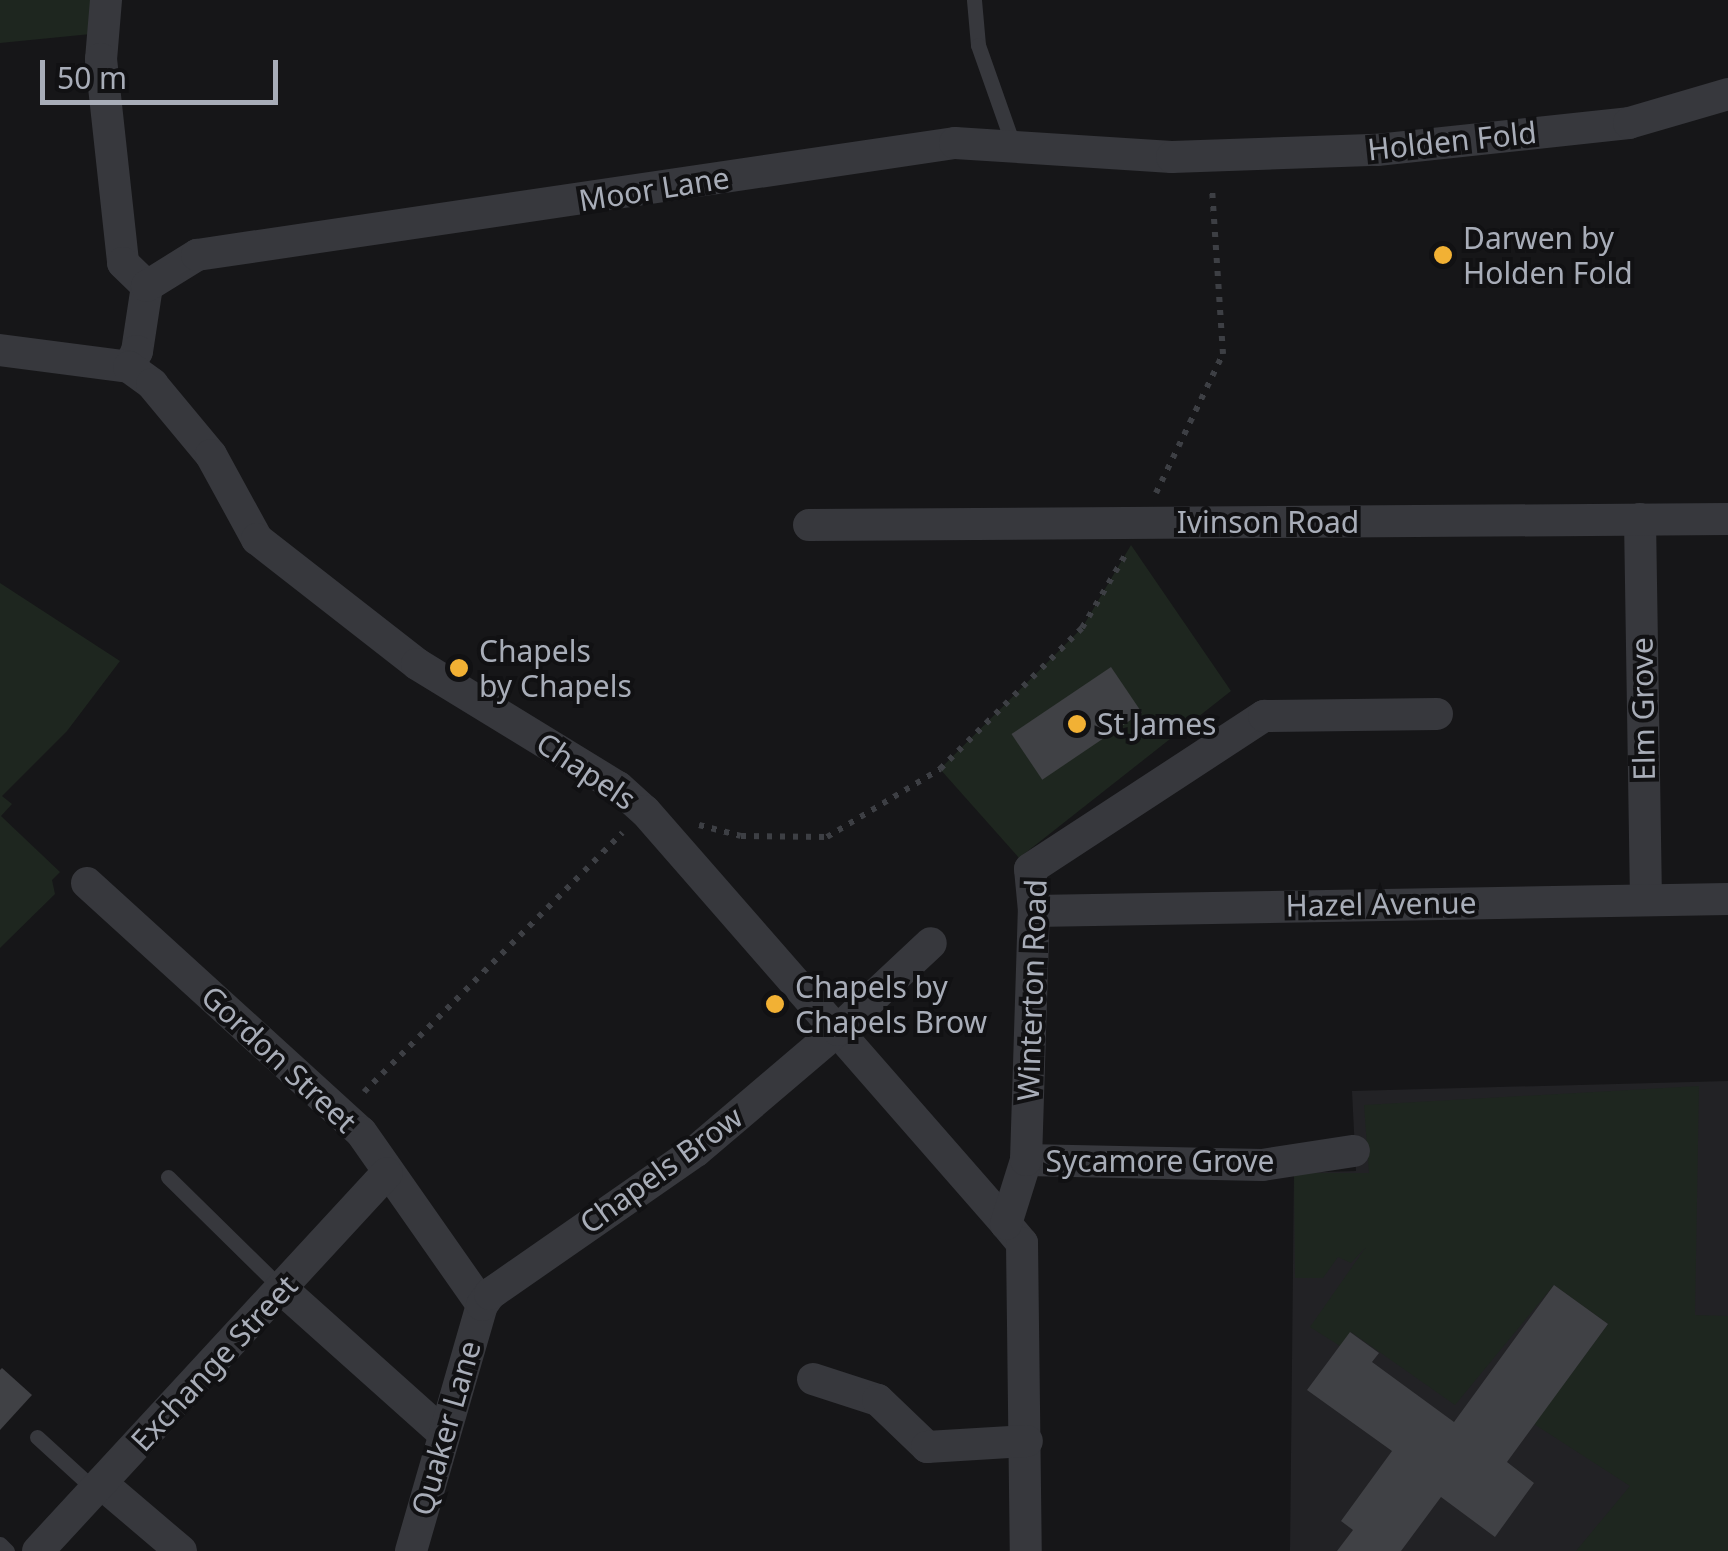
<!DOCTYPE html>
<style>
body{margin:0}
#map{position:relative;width:1728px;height:1551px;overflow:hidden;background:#161618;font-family:"Noto Sans",sans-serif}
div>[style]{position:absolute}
.built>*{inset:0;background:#222225}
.green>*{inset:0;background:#1e261f}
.building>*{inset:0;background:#404145;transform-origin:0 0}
.path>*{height:6px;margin-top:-3px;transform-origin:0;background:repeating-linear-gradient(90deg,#3d3f44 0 5px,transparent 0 13px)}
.lane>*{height:15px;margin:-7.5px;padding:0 7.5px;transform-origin:7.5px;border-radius:7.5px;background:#37383d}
.street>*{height:32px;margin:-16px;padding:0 16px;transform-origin:16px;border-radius:16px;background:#37383d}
.dots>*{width:28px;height:28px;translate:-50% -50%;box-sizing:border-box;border:5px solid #111113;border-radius:50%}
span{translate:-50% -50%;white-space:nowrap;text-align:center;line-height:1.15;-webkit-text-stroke:8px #111113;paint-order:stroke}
.street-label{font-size:30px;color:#a8adb8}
.poi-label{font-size:30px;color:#a8adb8}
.left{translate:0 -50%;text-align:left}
.scale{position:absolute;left:40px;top:60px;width:238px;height:45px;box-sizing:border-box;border:5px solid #a8adb8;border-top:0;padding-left:12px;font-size:30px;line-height:35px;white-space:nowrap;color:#a8adb8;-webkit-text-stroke:8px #111113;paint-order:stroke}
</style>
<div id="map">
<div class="built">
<div style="clip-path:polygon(1728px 1081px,1728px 1551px,1290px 1551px,1294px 1173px,1356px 1171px,1352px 1091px)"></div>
</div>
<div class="green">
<div style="clip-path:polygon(0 0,94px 0,91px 34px,0 43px)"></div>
<div style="clip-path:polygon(1131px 545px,1231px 691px,1019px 858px,940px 769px,1082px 628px)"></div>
<div style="clip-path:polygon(0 583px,120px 661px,67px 731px,2px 796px,12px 804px,1px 816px,60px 872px,52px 880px,55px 894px,0 948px)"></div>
<div style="clip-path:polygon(1699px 1086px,1695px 1315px,1728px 1316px,1728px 1551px,1576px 1551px,1630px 1486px,1534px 1424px,1608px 1324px,1554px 1285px,1455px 1405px,1351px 1332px,1340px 1346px,1310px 1327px,1366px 1247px,1351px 1263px,1338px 1257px,1323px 1278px,1295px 1278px,1294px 1173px,1369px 1173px,1364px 1105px)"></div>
</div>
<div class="building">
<div style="left:1111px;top:667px;width:55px;height:120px;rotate:56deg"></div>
<div style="clip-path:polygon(1554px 1285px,1608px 1324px,1507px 1462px,1534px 1483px,1495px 1537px,1441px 1497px,1401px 1551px,1337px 1551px,1353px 1530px,1341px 1521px,1392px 1451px,1307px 1390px,1350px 1332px,1379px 1353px,1372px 1362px,1454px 1422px)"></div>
<div style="clip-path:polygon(2px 1368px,32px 1395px,0 1430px,0 1370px)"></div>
</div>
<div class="path">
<div style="left:1156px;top:493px;width:154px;rotate:-64.3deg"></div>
<div style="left:1223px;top:354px;width:167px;rotate:-93.8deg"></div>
<div style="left:699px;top:825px;width:43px;rotate:14.7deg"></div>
<div style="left:741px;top:836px;width:86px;rotate:0.7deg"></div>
<div style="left:827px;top:837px;width:132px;rotate:-31deg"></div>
<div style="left:940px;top:769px;width:200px;rotate:-44.8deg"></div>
<div style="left:1082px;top:628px;width:86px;rotate:-59.3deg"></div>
<div style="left:364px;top:1092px;width:366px;rotate:-45.1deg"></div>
</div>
<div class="lane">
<div style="left:974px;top:0;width:45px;rotate:84.9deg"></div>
<div style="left:978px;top:45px;width:108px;rotate:70.6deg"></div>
<div style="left:168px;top:1177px;width:161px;rotate:44.5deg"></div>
<div style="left:37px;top:1437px;width:79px;rotate:42.4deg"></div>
<div style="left:0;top:1544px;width:10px;rotate:45deg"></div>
</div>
<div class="street">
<div style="left:106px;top:0;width:59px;rotate:94.8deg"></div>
<div style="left:101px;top:59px;width:205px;rotate:83.8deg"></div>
<div style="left:123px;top:263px;width:33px;rotate:44deg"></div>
<div style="left:147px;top:286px;width:66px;rotate:98.7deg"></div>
<div style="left:137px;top:351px;width:18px;rotate:117deg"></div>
<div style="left:147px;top:286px;width:59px;rotate:-31.8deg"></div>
<div style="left:197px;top:255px;width:766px;rotate:-8.41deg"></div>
<div style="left:955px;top:143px;width:217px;rotate:3.7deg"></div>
<div style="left:1172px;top:157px;width:205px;rotate:-2deg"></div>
<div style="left:1377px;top:150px;width:253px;rotate:-6.1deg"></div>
<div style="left:1629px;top:123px;width:103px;rotate:-16.3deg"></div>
<div style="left:0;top:350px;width:130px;rotate:7.5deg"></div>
<div style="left:129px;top:367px;width:29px;rotate:36deg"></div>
<div style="left:152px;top:384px;width:92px;rotate:50.3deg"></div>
<div style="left:211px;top:455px;width:96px;rotate:61.3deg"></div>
<div style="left:257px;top:539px;width:203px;rotate:38deg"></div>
<div style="left:417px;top:664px;width:236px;rotate:31.5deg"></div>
<div style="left:618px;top:787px;width:36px;rotate:42deg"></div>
<div style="left:645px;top:811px;width:549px;rotate:48.84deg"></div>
<div style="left:1006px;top:1224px;width:25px;rotate:50deg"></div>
<div style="left:1022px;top:1243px;width:308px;rotate:89.3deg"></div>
<div style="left:1640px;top:519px;width:379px;rotate:89.1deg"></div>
<div style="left:809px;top:525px;width:919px;rotate:-0.37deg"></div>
<div style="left:87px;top:883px;width:370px;rotate:42.3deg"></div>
<div style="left:361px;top:1132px;width:211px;rotate:55deg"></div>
<div style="left:1034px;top:911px;width:694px;rotate:-0.99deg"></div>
<div style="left:1026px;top:1160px;width:236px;rotate:1.2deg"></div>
<div style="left:1262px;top:1165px;width:93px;rotate:-8.7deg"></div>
<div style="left:1006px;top:1224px;width:67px;rotate:-72.6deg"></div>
<div style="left:1026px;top:1160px;width:249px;rotate:-88.2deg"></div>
<div style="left:1034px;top:911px;width:42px;rotate:-95.4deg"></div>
<div style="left:1030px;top:869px;width:280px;rotate:-33.2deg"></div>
<div style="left:1264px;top:716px;width:173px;rotate:-0.7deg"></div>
<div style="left:283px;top:1290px;width:215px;rotate:41.8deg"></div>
<div style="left:813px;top:1379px;width:68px;rotate:17.9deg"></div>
<div style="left:878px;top:1400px;width:68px;rotate:43.8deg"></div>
<div style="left:927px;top:1447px;width:100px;rotate:-3.4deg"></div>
<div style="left:101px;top:1483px;width:105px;rotate:40.4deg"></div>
<div style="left:38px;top:1551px;width:514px;rotate:-47.28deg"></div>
<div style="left:411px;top:1551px;width:256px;rotate:-73.9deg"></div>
<div style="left:482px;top:1305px;width:14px;rotate:-54deg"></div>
<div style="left:490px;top:1294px;width:251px;rotate:-34.8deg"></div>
<div style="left:696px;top:1151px;width:187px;rotate:-40.4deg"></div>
<div style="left:838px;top:1030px;width:127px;rotate:-43.1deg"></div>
</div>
<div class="dots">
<div style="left:1443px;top:255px;background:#f2b134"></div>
<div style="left:459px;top:668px;background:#f2b134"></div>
<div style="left:1077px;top:724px;background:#f2b134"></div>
<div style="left:775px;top:1004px;background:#f2b134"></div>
</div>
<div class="street-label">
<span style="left:1452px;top:141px;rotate:-6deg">Holden Fold</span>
<span style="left:654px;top:189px;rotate:-9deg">Moor Lane</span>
<span style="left:1268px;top:522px">Ivinson Road</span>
<span style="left:1643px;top:709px;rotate:-91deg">Elm Grove</span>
<span style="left:586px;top:771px;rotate:34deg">Chapels</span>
<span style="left:1381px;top:904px;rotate:-1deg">Hazel Avenue</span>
<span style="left:1032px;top:990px;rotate:-88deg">Winterton Road</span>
<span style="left:279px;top:1059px;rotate:43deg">Gordon Street</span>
<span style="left:1160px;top:1161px">Sycamore Grove</span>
<span style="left:661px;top:1170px;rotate:-36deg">Chapels Brow</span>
<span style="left:214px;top:1363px;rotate:-47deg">Exchange Street</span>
<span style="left:446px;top:1428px;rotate:-74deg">Quaker Lane</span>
</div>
<div class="poi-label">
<span class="left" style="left:1463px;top:255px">Darwen by<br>Holden Fold</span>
<span class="left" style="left:479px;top:668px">Chapels<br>by Chapels</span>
<span class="left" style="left:1097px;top:724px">St James</span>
<span class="left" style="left:795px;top:1004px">Chapels by<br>Chapels Brow</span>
</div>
<div class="scale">50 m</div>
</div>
